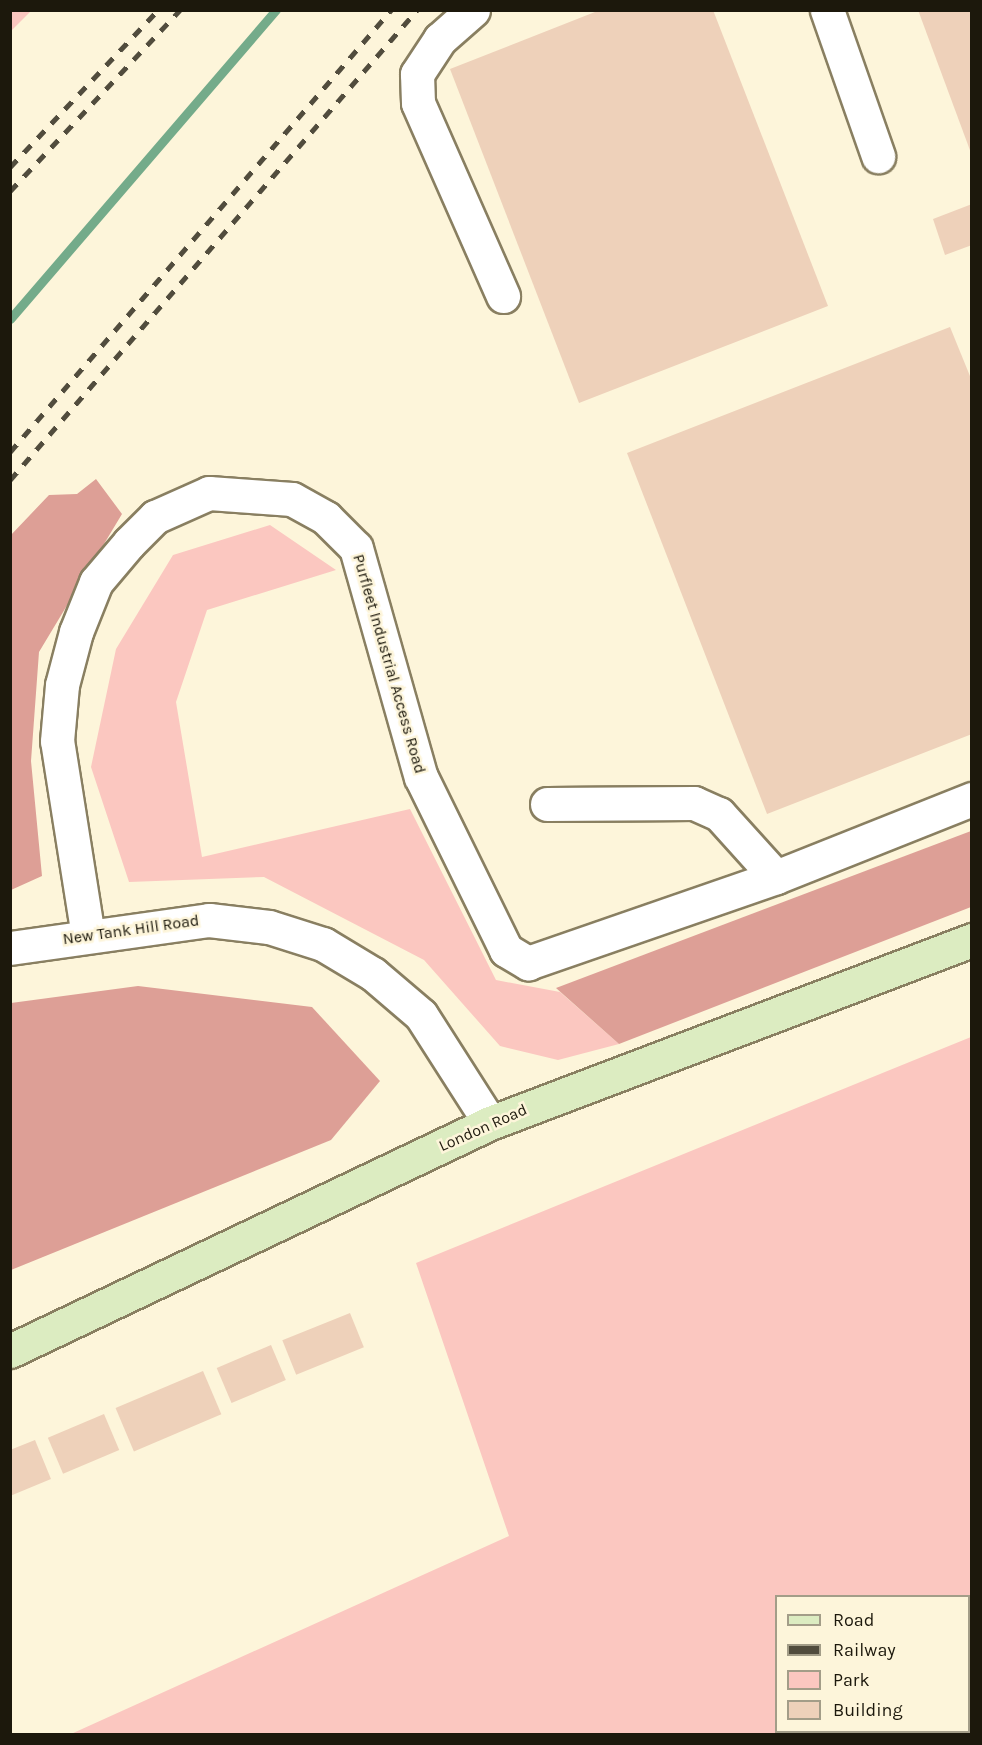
<!DOCTYPE html>
<style>
body{margin:0}
#map{position:relative;width:982px;height:1745px;overflow:hidden;background:#fdf5da;font-family:Karla,sans-serif}
div>[style]{position:absolute}
.green>*{inset:0;background:#fbc7c0}
.forest>*{inset:0;background:#dd9f96}
.stream>*{height:9px;margin:-4.5px;padding:0 4.5px;transform-origin:4.5px;border-radius:4.5px;background:#74ab8a}
.building>*{inset:0;background:#eed1ba;transform-origin:0 0}
.roads{filter:drop-shadow(2px 0 #897f61) drop-shadow(-2px 0 #897f61) drop-shadow(0 2px #897f61) drop-shadow(0 -2px #897f61)}
.minor>*{height:33px;margin:-16.5px;padding:0 16.5px;transform-origin:16.5px;border-radius:16.5px;background:#fff}
.major>*{height:33px;margin:-16.5px;padding:0 16.5px;transform-origin:16.5px;border-radius:16.5px;background:#dcecc1}
.rail>*{height:4.5px;margin-top:-2.25px;transform-origin:0;background:repeating-linear-gradient(90deg,#514c3d 0 10px,transparent 0 20px)}
span{translate:-50% -50%;white-space:nowrap;text-align:center;line-height:1.15;-webkit-text-stroke:5px #fdf5da;paint-order:stroke}
.street-label{font-size:16px;color:#1c180c}
.frame{position:absolute;inset:0;border:12px solid #1c180c;pointer-events:none}
.legend{position:absolute;left:775px;top:1595px;width:195px;height:138px;box-sizing:border-box;background:#fdf5da;border:2px solid #a39d88;margin:0;padding:8px 10px;list-style:none;font-size:18px;color:#1c180c}
.legend li{display:flex;align-items:center;gap:12px;height:30px}
.legend b{width:30px;border:2px solid #a39d88}
</style>
<div id="map">
<div class="green">
<div style="clip-path:polygon(11px 10px,31px 10px,31px 11px,11px 31px)"></div>
<div style="clip-path:polygon(270px 525px,336px 570px,207px 610px,176px 702px,202px 857px,410px 809px,496px 980px,560px 992px,619px 1044px,558px 1060px,500px 1046px,424px 960px,264px 877px,129px 882px,91px 767px,116px 649px,173px 555px)"></div>
<div style="clip-path:polygon(evenodd,971px 1037px,971px 1734px,71px 1734px,509px 1536px,416px 1263px,971px 1037px,776px 1596px,968px 1596px,968px 1732px,776px 1732px,776px 1596px)"></div>
</div>
<div class="forest">
<div style="clip-path:polygon(96px 479px,122px 514px,39px 652px,31px 761px,42px 876px,11px 890px,10px 536px,49px 495px,77px 494px)"></div>
<div style="clip-path:polygon(971px 831px,971px 907px,619px 1044px,556px 988px)"></div>
<div style="clip-path:polygon(138px 986px,312px 1007px,380px 1081px,331px 1140px,11px 1270px,11px 1003px)"></div>
</div>
<div class="stream">
<div style="left:10px;top:319px;width:408px;rotate:-49.3deg"></div>
</div>
<div class="building">
<div style="clip-path:polygon(600px 10px,713px 10px,828px 306px,579px 403px,450px 69px)"></div>
<div style="clip-path:polygon(918px 10px,972px 10px,972px 153px,971px 153px)"></div>
<div style="clip-path:polygon(972px 204px,972px 245px,945px 255px,933px 219px)"></div>
<div style="clip-path:polygon(950px 327px,972px 381px,972px 734px,767px 814px,627px 453px)"></div>
<div style="left:350px;top:1313px;width:37px;height:73px;rotate:68deg"></div>
<div style="left:271px;top:1345px;width:38px;height:59px;rotate:67deg"></div>
<div style="left:203px;top:1371px;width:47px;height:95px;rotate:67deg"></div>
<div style="left:104px;top:1414px;width:39px;height:61px;rotate:67deg"></div>
<div style="clip-path:polygon(35px 1440px,51px 1479px,10px 1496px,10px 1450px)"></div>
</div>
<div class="roads">
<div class="minor">
<div style="left:473px;top:10px;width:44px;rotate:138.7deg"></div>
<div style="left:440px;top:39px;width:42px;rotate:123.3deg"></div>
<div style="left:417px;top:74px;width:29px;rotate:88deg"></div>
<div style="left:418px;top:103px;width:211px;rotate:66.2deg"></div>
<div style="left:827px;top:10px;width:155px;rotate:70.7deg"></div>
<div style="left:547px;top:804px;width:147px;rotate:-0.4deg"></div>
<div style="left:694px;top:803px;width:27px;rotate:24deg"></div>
<div style="left:719px;top:814px;width:85px;rotate:47.9deg"></div>
<div style="left:88px;top:936px;width:197px;rotate:-99deg"></div>
<div style="left:57px;top:741px;width:56px;rotate:-84.9deg"></div>
<div style="left:62px;top:685px;width:55px;rotate:-75.2deg"></div>
<div style="left:76px;top:632px;width:54px;rotate:-68.2deg"></div>
<div style="left:96px;top:582px;width:51px;rotate:-49.8deg"></div>
<div style="left:129px;top:543px;width:37px;rotate:-45deg"></div>
<div style="left:155px;top:517px;width:59px;rotate:-24deg"></div>
<div style="left:209px;top:493px;width:83px;rotate:4.1deg"></div>
<div style="left:292px;top:499px;width:39px;rotate:29deg"></div>
<div style="left:326px;top:518px;width:42px;rotate:45deg"></div>
<div style="left:356px;top:548px;width:238px;rotate:74.2deg"></div>
<div style="left:421px;top:777px;width:193px;rotate:63.8deg"></div>
<div style="left:506px;top:950px;width:26px;rotate:31deg"></div>
<div style="left:528px;top:963px;width:262px;rotate:-19.1deg"></div>
<div style="left:776px;top:877px;width:211px;rotate:-21.7deg"></div>
<div style="left:10px;top:948px;width:201px;rotate:-8deg"></div>
<div style="left:209px;top:920px;width:60px;rotate:6.7deg"></div>
<div style="left:269px;top:927px;width:57px;rotate:17.5deg"></div>
<div style="left:323px;top:944px;width:58px;rotate:31deg"></div>
<div style="left:373px;top:974px;width:63px;rotate:40.5deg"></div>
<div style="left:421px;top:1015px;width:128px;rotate:57.4deg"></div>
</div>
<div class="major">
<div style="left:10px;top:1351px;width:531px;rotate:-25.41deg"></div>
<div style="left:490px;top:1123px;width:516px;rotate:-20.79deg"></div>
</div>
</div>
<div class="rail">
<div style="left:10px;top:167px;width:216px;rotate:-46.7deg"></div>
<div style="left:10px;top:191px;width:248px;rotate:-46.8deg"></div>
<div style="left:10px;top:452px;width:584px;rotate:-49.24deg"></div>
<div style="left:10px;top:480px;width:622px;rotate:-49.11deg"></div>
</div>
<div class="street-label">
<span style="left:389px;top:664px;rotate:74deg">Purfleet Industrial Access Road</span>
<span style="left:131px;top:930px;rotate:-8deg">New Tank Hill Road</span>
<span style="left:483px;top:1128px;rotate:-24deg">London Road</span>
</div>
<div class="frame"></div>
<ul class="legend">
<li><b style="height:8px;background:#dcecc1"></b>Road</li>
<li><b style="height:8px;background:#514c3d"></b>Railway</li>
<li><b style="height:16px;background:#fbc7c0"></b>Park</li>
<li><b style="height:16px;background:#eed1ba"></b>Building</li>
</ul>
</div>
